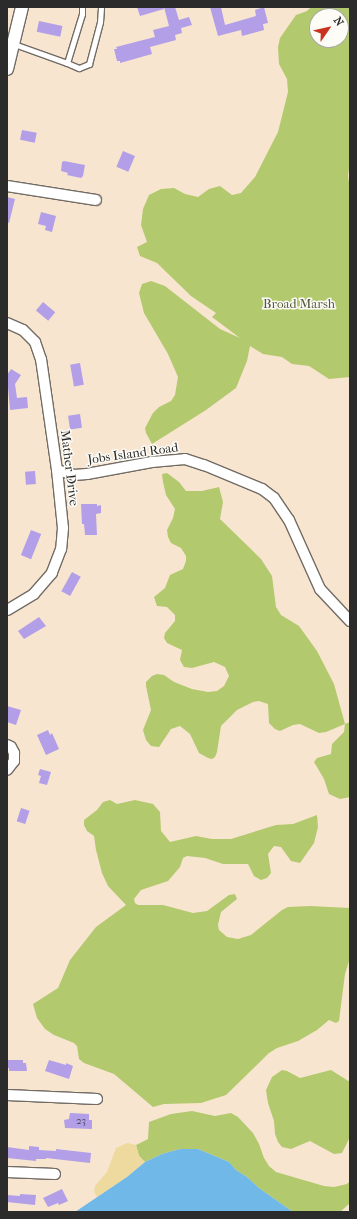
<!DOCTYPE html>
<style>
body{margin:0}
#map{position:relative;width:357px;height:1219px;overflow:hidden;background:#f7e5d0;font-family:"IM FELL French Canon",serif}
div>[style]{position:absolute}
.green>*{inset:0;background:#b3c96e}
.sand>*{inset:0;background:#eeda9e}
.water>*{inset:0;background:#6fb8e7}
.building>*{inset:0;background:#b29fe7;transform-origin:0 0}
.roads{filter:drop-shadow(1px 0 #726c65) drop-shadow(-1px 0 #726c65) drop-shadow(0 1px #726c65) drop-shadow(0 -1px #726c65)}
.service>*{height:5px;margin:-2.5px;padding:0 2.5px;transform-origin:2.5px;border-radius:2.5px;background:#fff}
.minor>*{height:10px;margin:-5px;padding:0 5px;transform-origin:5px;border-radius:5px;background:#fff}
.tertiary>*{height:12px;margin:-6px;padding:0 6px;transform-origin:6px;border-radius:6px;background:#fff}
span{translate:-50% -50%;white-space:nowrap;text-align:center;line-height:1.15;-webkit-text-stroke:3px #fdfcf7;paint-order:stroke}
.number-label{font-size:11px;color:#4d485a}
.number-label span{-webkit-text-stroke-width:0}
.park-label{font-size:13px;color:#545a3f}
.street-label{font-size:13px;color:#2b2b2b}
.frame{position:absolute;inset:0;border:8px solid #2b2b2b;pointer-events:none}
.north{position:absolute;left:309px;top:8px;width:40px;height:40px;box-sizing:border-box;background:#fdfcf7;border:1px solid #a9a8a5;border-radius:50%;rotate:56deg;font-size:11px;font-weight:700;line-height:16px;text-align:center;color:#2b2b2b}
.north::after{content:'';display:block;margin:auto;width:14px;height:18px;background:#c8321e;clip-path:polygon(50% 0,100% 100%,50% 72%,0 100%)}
</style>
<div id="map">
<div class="green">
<div style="clip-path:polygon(evenodd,311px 7px,350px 7px,350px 160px,348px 176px,350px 189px,350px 377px,329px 379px,309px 366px,292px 364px,282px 357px,263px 354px,250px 346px,247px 361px,236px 388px,206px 410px,152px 444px,146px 433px,145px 428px,153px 413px,159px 407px,171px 401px,175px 395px,178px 377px,168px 354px,144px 313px,139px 293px,142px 284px,151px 281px,165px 286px,220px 329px,240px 338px,212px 317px,216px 313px,191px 296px,157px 263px,140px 256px,137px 247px,147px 242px,141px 225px,143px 209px,149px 195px,161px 189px,174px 188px,185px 194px,198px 197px,209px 189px,220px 186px,232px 195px,241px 193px,255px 177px,278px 132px,288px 92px,287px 79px,279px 64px,278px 47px,280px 38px,296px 15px,307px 11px,311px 7px,317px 16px,341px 16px,341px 40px,317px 40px,317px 16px)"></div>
<div style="clip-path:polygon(167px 473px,179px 482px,186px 491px,202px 491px,219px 487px,223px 502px,220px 519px,261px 559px,272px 576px,276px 607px,281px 615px,299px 626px,317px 651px,334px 684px,345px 724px,350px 722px,350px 797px,340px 799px,329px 794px,324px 779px,314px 762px,317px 758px,331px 754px,332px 744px,344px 732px,345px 724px,326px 732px,319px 733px,300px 724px,293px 725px,280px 731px,275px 729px,269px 723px,268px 704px,259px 701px,253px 702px,237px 710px,221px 726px,217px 752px,215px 757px,212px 759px,208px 758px,199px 753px,190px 734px,180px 726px,171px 729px,159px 747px,151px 746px,146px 740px,143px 730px,151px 710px,146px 686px,146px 682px,152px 676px,157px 674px,164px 675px,174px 682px,192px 689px,208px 692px,217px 691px,224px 686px,229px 676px,225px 667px,214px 662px,192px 668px,184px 667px,180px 660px,182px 650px,167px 643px,164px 638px,165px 633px,175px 621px,175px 615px,167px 607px,157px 606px,154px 597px,165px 588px,170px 575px,183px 569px,186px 561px,186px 556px,181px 548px,171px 543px,168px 537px,167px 530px,173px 518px,175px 509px,166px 495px,163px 482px,162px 474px)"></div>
<div style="clip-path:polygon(110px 800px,117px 804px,135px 800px,153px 804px,160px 812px,161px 831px,170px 842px,196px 836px,212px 839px,231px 839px,276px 825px,293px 824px,317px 815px,318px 827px,314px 843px,300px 863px,291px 861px,281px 847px,274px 846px,268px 854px,271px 873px,267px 878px,261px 880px,254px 876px,248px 864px,223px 864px,205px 858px,187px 856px,183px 858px,180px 867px,168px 881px,141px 890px,134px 899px,135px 903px,138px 905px,163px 905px,193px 913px,207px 911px,229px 895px,235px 894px,237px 899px,221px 912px,218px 925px,219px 930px,227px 937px,238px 939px,251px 935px,282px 910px,288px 907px,310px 906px,350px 908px,350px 958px,345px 974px,339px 1021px,336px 1023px,329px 1020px,317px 1030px,298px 1041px,277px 1048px,269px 1053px,226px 1095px,201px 1103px,164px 1104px,153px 1107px,114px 1074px,84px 1063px,79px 1059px,77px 1046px,74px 1043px,54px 1035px,45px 1029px,37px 1018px,33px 1004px,58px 988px,70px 960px,96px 927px,126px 905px,108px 886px,102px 873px,96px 850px,94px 836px,87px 831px,84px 825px,84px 820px,97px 810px,103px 802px)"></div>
<div style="clip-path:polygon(282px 1070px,287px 1071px,300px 1078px,331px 1070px,350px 1082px,350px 1137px,342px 1153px,334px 1154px,310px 1141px,291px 1149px,282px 1147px,278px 1142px,275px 1134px,274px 1121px,268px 1103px,266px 1090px,272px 1077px)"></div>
<div style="clip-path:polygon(192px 1111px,215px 1116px,231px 1113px,238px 1117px,253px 1133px,259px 1144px,264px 1158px,269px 1166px,276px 1172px,324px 1186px,334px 1187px,347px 1184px,350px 1181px,350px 1203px,340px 1212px,293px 1212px,259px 1188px,247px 1177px,236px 1170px,229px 1162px,198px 1149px,180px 1149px,162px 1154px,145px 1162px,139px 1156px,136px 1145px,148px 1139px,149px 1122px,171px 1114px)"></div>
</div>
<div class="sand">
<div style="clip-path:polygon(127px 1143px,136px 1145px,139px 1156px,145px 1162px,127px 1177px,97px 1197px,94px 1192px,95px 1186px,107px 1172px,116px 1148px)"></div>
</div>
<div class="water">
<div style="clip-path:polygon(180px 1149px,198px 1149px,229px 1162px,236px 1170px,247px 1177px,259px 1188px,293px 1212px,75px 1212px,127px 1177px,145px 1162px,162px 1154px)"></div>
</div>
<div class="building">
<div style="clip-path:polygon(137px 7px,163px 7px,164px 9px,140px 16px)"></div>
<div style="clip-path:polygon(164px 7px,175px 7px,179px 20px,189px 17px,192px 25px,181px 28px,182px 33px,175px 35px,176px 40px,150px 47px,152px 54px,120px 63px,120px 61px,117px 61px,114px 49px,117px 49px,116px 47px,155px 37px,153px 30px,169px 26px)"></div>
<div style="clip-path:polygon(210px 7px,221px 7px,225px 25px,256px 16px,255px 10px,264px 7px,268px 23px,263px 24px,264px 30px,242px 36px,241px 30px,218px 36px)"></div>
<div style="left:39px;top:21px;width:24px;height:11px;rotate:12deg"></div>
<div style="left:22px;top:130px;width:15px;height:10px;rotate:11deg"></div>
<div style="left:123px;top:151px;width:13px;height:17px;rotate:23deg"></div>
<div style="clip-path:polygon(64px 161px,85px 165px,83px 176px,81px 178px,67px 175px,68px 173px,61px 171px,62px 162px)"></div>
<div style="clip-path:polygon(7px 197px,15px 199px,9px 223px,7px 222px)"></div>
<div style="clip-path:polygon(41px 212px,56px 216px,52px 232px,45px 230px,46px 226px,38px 224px)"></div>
<div style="left:43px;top:302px;width:16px;height:11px;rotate:40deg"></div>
<div style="left:80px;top:363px;width:22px;height:10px;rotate:80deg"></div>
<div style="clip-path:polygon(11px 369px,21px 375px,15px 384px,17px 398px,27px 397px,28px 408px,10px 410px,7px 375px)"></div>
<div style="left:80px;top:414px;width:14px;height:12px;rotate:82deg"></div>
<div style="left:35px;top:471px;width:13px;height:10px;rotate:86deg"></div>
<div style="clip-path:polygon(81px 504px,97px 504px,97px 506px,101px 505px,101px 513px,96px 514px,97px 535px,85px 535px,84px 524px,82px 524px)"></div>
<div style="left:31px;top:530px;width:11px;height:27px;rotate:22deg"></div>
<div style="left:72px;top:572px;width:10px;height:22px;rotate:29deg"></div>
<div style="clip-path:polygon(39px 617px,46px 626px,24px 639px,18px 631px)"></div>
<div style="clip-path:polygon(7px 706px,21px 710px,16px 725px,7px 722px)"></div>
<div style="clip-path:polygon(48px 730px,50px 735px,52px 733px,59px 749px,46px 755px,37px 735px)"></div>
<div style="clip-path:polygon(40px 769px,51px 772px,47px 785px,39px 783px,41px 776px,38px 775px)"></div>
<div style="left:21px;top:808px;width:9px;height:14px;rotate:18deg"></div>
<div style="clip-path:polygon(7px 1060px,23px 1060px,23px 1063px,26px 1063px,27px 1071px,9px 1071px,9px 1068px,7px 1068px)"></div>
<div style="clip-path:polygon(49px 1060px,66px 1065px,66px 1063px,73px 1066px,69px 1079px,45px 1071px)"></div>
<div style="clip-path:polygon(70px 1113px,89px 1114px,89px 1120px,92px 1120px,92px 1129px,65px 1128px,64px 1120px,69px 1119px)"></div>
<div style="clip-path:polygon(29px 1146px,39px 1147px,39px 1150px,56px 1151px,56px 1149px,91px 1153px,90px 1163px,46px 1158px,46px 1159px,36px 1159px,36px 1161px,7px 1158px,7px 1147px,29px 1150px)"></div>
<div style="clip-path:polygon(62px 1189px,68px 1201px,59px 1205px,58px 1203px,48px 1207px,43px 1198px)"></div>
<div style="clip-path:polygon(20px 1194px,36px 1195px,35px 1205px,7px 1202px,7px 1195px,20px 1196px)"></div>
</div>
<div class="roads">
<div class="service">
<div style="left:14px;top:44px;width:56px;rotate:19.7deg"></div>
<div style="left:67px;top:63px;width:51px;rotate:-73deg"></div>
<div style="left:82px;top:14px;width:7px;rotate:-90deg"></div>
<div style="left:67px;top:63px;width:13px;rotate:23deg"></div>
<div style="left:79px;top:68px;width:11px;rotate:-22deg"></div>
<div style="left:89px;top:64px;width:43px;rotate:-75.3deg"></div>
<div style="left:100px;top:22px;width:15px;rotate:-86deg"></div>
</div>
<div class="minor">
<div style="left:7px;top:186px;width:90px;rotate:8.9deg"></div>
<div style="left:7px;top:323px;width:17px;rotate:24deg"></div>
<div style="left:23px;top:330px;width:17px;rotate:45deg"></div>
<div style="left:35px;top:342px;width:18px;rotate:71deg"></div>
<div style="left:41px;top:359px;width:112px;rotate:81.8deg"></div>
<div style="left:57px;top:470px;width:58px;rotate:84.1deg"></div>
<div style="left:63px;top:528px;width:21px;rotate:95deg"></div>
<div style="left:61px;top:549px;width:26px;rotate:111deg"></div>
<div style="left:52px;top:573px;width:28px;rotate:131deg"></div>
<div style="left:34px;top:594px;width:31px;rotate:149deg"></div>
<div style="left:57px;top:470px;width:18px;rotate:16deg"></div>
<div style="left:74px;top:475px;width:13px;rotate:-4deg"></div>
<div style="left:87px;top:474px;width:66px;rotate:-10.5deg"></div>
<div style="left:152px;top:462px;width:33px;rotate:-5deg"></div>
<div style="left:185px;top:459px;width:20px;rotate:18deg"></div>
<div style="left:204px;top:465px;width:63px;rotate:22.5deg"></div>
<div style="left:262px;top:489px;width:15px;rotate:37deg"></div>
<div style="left:274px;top:498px;width:27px;rotate:56deg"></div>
<div style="left:289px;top:520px;width:76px;rotate:65.8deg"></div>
<div style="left:320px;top:589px;width:44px;rotate:46.8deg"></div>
<div style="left:7px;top:745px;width:4px;rotate:27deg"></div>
<div style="left:11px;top:747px;width:7px;rotate:63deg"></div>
<div style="left:14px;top:753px;width:8px;rotate:90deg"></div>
<div style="left:14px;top:761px;width:11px;rotate:128deg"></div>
<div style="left:7px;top:1095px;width:90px;rotate:2.5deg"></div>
<div style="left:7px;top:1172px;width:48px;rotate:2.4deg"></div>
</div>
<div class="tertiary">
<div style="left:7px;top:69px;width:64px;rotate:-76.4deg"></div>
</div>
</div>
<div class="number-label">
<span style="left:81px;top:1121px">23</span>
</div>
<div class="park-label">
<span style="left:299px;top:304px">Broad Marsh</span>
</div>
<div class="street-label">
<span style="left:133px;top:454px;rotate:-8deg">Jobs Island Road</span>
<span style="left:69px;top:468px;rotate:83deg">Mather Drive</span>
</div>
<div class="frame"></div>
<div class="north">N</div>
</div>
